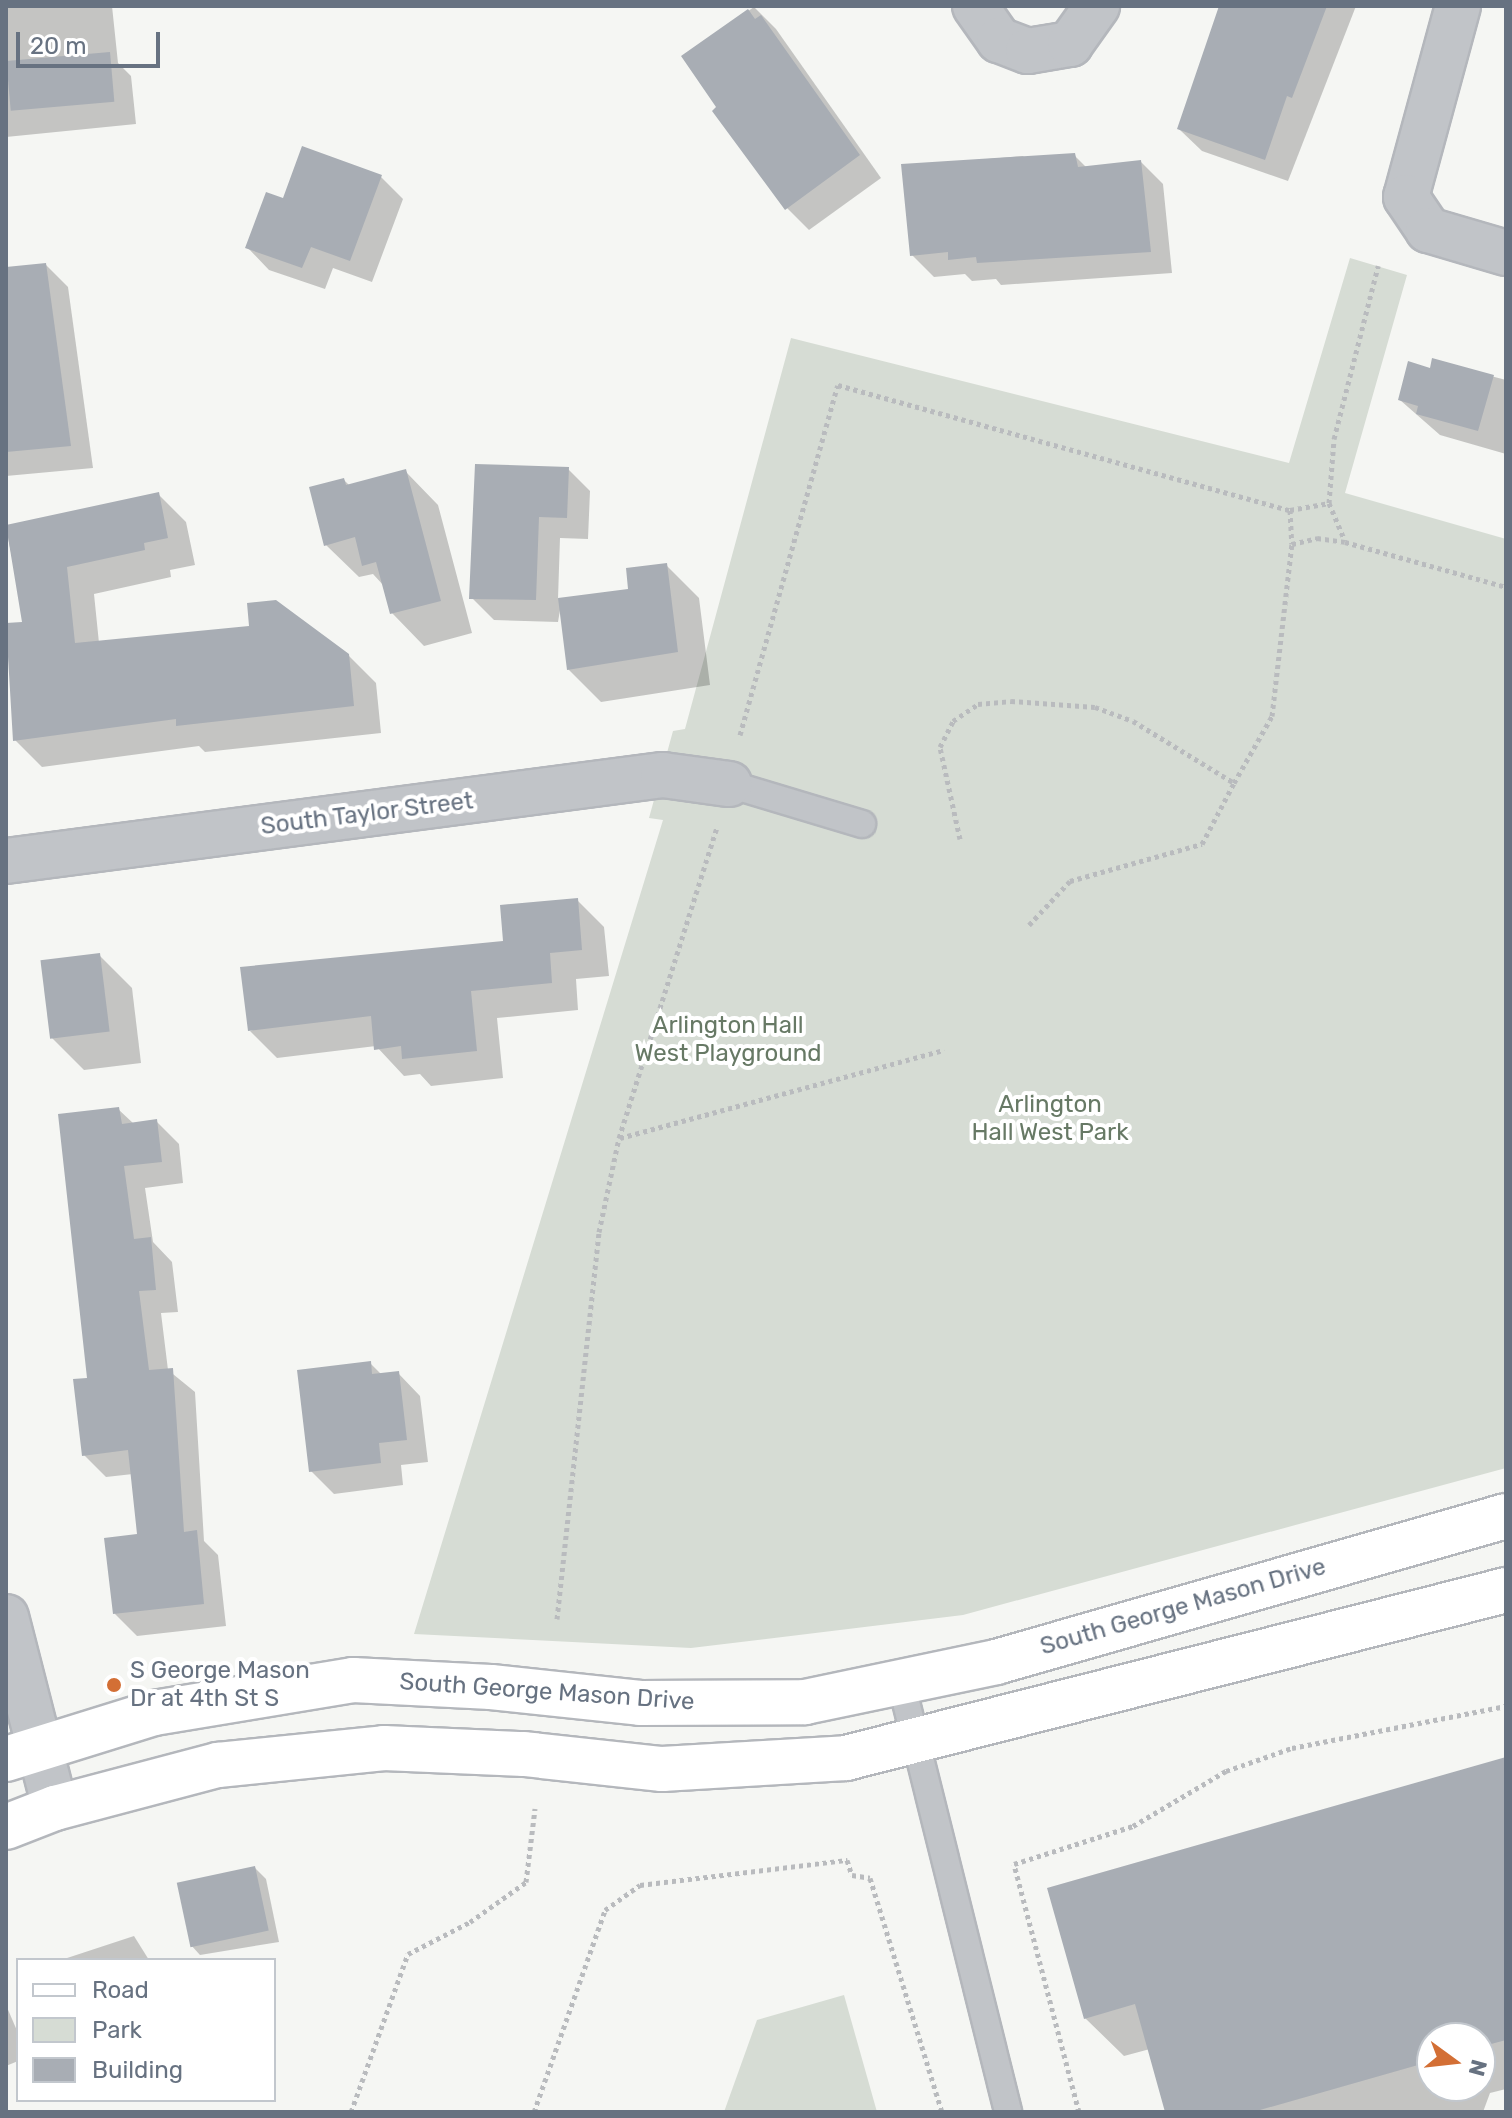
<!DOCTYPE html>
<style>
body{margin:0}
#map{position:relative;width:1512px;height:2118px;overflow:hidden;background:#f5f6f3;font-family:Rubik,sans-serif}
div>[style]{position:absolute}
.green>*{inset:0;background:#d6dcd4}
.shadow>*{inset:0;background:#0003}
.building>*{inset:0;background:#a8adb4;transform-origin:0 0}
.path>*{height:5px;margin-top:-2.5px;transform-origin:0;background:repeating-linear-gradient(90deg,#b9bbbe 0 4px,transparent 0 8px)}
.roads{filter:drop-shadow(2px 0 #b4b7bc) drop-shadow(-2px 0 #b4b7bc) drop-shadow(0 2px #b4b7bc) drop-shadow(0 -2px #b4b7bc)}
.lane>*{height:26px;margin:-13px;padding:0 13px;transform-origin:13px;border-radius:13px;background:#c1c4c8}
.street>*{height:44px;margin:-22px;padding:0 22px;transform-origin:22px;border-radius:22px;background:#c1c4c8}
.secondary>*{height:44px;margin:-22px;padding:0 22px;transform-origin:22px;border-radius:22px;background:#fff}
.dots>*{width:22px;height:22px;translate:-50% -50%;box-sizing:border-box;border:4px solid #fff;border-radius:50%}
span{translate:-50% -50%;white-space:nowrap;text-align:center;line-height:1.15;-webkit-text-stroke:8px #fff;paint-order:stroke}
.street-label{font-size:24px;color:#677281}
.park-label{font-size:24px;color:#677965}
.poi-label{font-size:24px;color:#677281}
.left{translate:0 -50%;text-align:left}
.frame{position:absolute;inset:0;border:8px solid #677281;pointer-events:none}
.legend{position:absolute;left:16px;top:1958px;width:260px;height:144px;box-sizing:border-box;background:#fff;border:2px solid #c2c7cd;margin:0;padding:10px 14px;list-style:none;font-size:24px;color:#677281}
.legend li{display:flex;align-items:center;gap:16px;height:40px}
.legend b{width:40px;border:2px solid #c2c7cd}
.north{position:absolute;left:1416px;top:2022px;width:80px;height:80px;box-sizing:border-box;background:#fff;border:2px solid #c2c7cd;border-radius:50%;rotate:105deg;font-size:22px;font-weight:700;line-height:32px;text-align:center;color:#677281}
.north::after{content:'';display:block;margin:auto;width:28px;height:36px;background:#d36f35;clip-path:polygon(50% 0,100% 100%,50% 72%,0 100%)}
.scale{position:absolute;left:16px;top:32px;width:144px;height:36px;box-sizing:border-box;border:4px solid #677281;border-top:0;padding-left:10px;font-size:24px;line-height:28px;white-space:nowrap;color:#677281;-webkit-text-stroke:6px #fff;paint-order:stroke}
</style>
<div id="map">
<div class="green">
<div style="clip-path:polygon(1350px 258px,1407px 275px,1345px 493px,1506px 539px,1506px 1468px,963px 1615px,691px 1648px,414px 1634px,663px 820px,649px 818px,673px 731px,685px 729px,791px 338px,1289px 463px)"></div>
<div style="clip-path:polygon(844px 1995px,877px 2112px,724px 2112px,757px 2020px)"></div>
</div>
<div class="shadow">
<div style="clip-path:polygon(6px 6px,112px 6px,118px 63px,131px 76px,136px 124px,6px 137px)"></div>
<div style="clip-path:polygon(1220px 6px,1356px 6px,1288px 181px,1202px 151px,1179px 129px)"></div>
<div style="clip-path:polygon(754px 7px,776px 29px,881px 178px,809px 230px,787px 208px,683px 56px)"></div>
<div style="clip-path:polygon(1023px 156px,1028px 161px,1075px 156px,1087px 168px,1141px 162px,1163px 184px,1172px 273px,1001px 285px,996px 279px,972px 281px,965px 274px,934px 277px,912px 255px,903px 166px)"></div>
<div style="clip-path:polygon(381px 177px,403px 199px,372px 282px,333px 268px,325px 289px,269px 270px,247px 247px,284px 201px)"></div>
<div style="clip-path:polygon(46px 265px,68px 287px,93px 468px,6px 476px,6px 269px)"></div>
<div style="clip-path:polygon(1434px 361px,1506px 380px,1506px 454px,1440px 435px,1400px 400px,1431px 370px)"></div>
<div style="clip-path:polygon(568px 469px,590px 491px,588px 539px,560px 538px,558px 599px,630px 591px,666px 565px,699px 598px,710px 685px,601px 702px,568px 669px,561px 604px,558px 622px,494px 620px,472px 598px)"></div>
<div style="clip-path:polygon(406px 472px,438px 505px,472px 633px,424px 646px,392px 613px,384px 586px,373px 574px,359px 577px,326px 545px,344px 480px,350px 486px)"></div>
<div style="clip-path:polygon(158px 494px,186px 522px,195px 565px,170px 570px,171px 577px,94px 594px,99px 643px,251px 627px,348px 655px,376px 683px,381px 733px,205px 752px,199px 746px,42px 767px,15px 740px,6px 625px,25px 624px,6px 527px)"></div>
<div style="clip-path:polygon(577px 900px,604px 927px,609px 976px,576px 979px,578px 1010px,497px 1018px,503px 1078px,431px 1086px,420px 1074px,404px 1076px,376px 1046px,277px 1058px,250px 1031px,505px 943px)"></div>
<div style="clip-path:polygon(99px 955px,132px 988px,141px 1063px,84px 1070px,51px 1037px)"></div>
<div style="clip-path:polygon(118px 1109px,134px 1124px,157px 1122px,179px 1144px,183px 1183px,145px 1188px,153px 1242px,172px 1262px,178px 1312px,161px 1313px,168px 1370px,195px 1392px,204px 1541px,218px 1555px,226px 1626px,137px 1636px,115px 1614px,140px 1536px,133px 1474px,106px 1477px,84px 1455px)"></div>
<div style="clip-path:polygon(370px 1363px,382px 1375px,398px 1373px,420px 1396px,428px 1462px,401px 1465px,403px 1485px,334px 1494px,311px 1471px)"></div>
<div style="clip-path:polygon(evenodd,1506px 1759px,1506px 2089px,1490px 2093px,1483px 2112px,1168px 2112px,1150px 2049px,1124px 2056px,1085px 2018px,1506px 1759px,1432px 2038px,1480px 2038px,1480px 2086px,1432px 2086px,1432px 2038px)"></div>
<div style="clip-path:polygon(255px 1868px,266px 1879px,279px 1942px,200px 1955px,190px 1944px)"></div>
<div style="clip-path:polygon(134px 1936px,149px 1960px,61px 1960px)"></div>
<div style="clip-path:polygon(6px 2005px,18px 2033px,18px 2061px,6px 2066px)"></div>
</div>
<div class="building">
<div style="clip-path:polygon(1219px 6px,1327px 6px,1292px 98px,1287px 96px,1265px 160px,1177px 129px)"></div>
<div style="clip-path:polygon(748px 9px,755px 19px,761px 15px,860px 155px,785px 210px,712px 111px,716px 107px,681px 56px)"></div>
<div style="left:110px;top:52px;width:50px;height:104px;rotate:85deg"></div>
<div style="clip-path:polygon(302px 146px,382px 175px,350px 261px,311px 247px,302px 268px,245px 248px,266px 192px,283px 198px)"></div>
<div style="clip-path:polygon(1075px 153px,1078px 167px,1141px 160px,1151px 252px,977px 263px,976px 257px,948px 260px,948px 252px,910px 256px,901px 164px)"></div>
<div style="clip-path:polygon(46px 263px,71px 446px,6px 452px,6px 267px)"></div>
<div style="clip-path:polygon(1432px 358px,1494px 375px,1478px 431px,1416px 414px,1418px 406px,1398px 400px,1408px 361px,1430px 368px)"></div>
<div style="clip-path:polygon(475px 464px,569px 467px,567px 518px,539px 517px,536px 600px,469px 599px)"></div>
<div style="clip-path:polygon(406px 469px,441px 601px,390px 614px,376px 562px,362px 566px,355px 537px,324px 546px,309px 487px,344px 478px,346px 485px)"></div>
<div style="clip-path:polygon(159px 492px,168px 538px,144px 543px,145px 550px,67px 567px,75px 643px,249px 626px,247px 603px,276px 600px,349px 654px,354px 706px,176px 726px,176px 719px,13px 741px,6px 623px,22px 622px,6px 525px)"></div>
<div style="clip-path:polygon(667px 563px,678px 652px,567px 670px,558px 598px,628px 589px,626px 568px)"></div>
<div style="clip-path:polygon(578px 898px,582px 950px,550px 953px,552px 983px,471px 991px,477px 1051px,402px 1059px,401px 1046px,374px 1050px,371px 1016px,248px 1031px,240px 967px,503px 941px,500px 905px)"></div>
<div style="left:100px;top:953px;width:79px;height:60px;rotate:83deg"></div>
<div style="clip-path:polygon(119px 1107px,122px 1124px,157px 1119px,162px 1162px,124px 1166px,134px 1239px,151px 1237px,156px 1290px,139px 1291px,149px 1370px,173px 1368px,184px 1532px,197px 1530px,204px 1604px,113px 1614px,104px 1538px,137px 1534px,128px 1450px,82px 1456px,73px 1379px,87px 1378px,58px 1114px)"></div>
<div style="clip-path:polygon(371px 1361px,372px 1374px,399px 1371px,407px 1440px,379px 1443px,381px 1463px,309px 1472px,297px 1370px)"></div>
<div style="clip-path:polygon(1506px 1757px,1506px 2040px,1480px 2047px,1480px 2038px,1432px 2038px,1432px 2061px,1253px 2112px,1165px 2112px,1135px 2004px,1084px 2019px,1047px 1888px)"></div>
<div style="left:255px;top:1866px;width:66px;height:80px;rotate:78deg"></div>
</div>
<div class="path">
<div style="left:1329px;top:503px;width:41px;rotate:67.2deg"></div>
<div style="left:1290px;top:510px;width:40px;rotate:-10deg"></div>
<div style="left:1329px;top:503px;width:64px;rotate:-85.5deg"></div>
<div style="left:1334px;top:439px;width:179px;rotate:-75.7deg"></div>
<div style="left:740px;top:735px;width:363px;rotate:-74.4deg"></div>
<div style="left:838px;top:385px;width:469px;rotate:15.5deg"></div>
<div style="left:1290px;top:510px;width:34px;rotate:87deg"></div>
<div style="left:1292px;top:544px;width:26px;rotate:-13deg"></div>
<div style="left:1317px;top:538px;width:28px;rotate:8deg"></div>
<div style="left:1345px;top:542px;width:167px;rotate:15.6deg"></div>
<div style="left:960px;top:839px;width:94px;rotate:-102.3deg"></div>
<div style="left:940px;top:747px;width:29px;rotate:-63deg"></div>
<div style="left:953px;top:721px;width:30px;rotate:-34deg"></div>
<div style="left:978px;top:704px;width:33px;rotate:-5deg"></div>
<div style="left:1011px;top:701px;width:84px;rotate:4.1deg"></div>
<div style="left:1095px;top:707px;width:40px;rotate:20.2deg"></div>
<div style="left:1133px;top:721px;width:119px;rotate:31.5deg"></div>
<div style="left:1234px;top:783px;width:77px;rotate:-60.4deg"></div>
<div style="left:1272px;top:716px;width:173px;rotate:-83.4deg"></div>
<div style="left:1029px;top:925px;width:60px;rotate:-47deg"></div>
<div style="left:1070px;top:881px;width:137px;rotate:-15.7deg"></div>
<div style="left:1202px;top:844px;width:69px;rotate:-62.3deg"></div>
<div style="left:620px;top:1138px;width:336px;rotate:-15.2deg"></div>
<div style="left:557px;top:1619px;width:389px;rotate:-83.8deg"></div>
<div style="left:599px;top:1232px;width:96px;rotate:-78deg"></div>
<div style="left:619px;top:1138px;width:326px;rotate:-72.5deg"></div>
<div style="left:351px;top:2112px;width:168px;rotate:-70.2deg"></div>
<div style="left:408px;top:1954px;width:70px;rotate:-27.3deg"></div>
<div style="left:470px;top:1922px;width:69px;rotate:-35.5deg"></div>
<div style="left:526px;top:1882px;width:74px;rotate:-83deg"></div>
<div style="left:534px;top:2112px;width:214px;rotate:-70.6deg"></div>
<div style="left:605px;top:1910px;width:43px;rotate:-35.5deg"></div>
<div style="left:640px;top:1885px;width:209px;rotate:-6.9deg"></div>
<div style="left:847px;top:1860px;width:16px;rotate:72deg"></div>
<div style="left:852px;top:1875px;width:18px;rotate:9deg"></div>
<div style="left:870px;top:1878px;width:245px;rotate:72.9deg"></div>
<div style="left:1079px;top:2112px;width:256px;rotate:-104.7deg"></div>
<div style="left:1014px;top:1864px;width:125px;rotate:-17.7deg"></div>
<div style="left:1133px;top:1826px;width:108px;rotate:-30.6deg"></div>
<div style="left:1226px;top:1771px;width:70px;rotate:-19.2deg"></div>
<div style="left:1292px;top:1748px;width:218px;rotate:-11.1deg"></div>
</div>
<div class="roads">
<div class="lane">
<div style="left:729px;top:784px;width:139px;rotate:16.7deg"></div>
<div style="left:901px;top:1682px;width:443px;rotate:76deg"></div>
</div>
<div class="street">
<div style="left:975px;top:6px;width:42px;rotate:54.8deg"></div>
<div style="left:999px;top:40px;width:31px;rotate:21deg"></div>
<div style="left:1028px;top:51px;width:43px;rotate:-9.5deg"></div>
<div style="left:1070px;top:44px;width:47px;rotate:-54.6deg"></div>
<div style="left:1458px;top:6px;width:198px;rotate:105.2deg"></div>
<div style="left:1406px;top:197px;width:40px;rotate:56deg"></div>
<div style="left:1428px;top:230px;width:81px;rotate:16.4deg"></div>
<div style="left:6px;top:861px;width:663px;rotate:-7.46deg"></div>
<div style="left:663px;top:775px;width:67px;rotate:7.8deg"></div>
<div style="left:6px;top:1617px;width:197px;rotate:75.6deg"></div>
</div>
<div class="secondary">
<div style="left:6px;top:1759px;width:155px;rotate:-17.3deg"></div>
<div style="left:154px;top:1713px;width:202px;rotate:-9.4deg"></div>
<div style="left:353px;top:1680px;width:138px;rotate:2.9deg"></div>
<div style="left:491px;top:1687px;width:150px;rotate:6.1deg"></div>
<div style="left:640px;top:1703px;width:165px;rotate:-0.3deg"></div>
<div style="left:805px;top:1702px;width:195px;rotate:-11.8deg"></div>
<div style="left:996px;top:1662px;width:530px;rotate:-15.98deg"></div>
<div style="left:6px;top:1827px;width:53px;rotate:-21.2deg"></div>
<div style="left:55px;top:1808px;width:169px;rotate:-14.8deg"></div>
<div style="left:218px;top:1765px;width:167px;rotate:-5.8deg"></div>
<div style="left:384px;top:1748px;width:140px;rotate:2.5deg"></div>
<div style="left:524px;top:1754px;width:139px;rotate:6.2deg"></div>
<div style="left:662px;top:1769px;width:184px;rotate:-3.4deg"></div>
<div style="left:846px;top:1758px;width:681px;rotate:-14.28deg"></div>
</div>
</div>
<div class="dots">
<div style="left:114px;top:1685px;background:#d36f35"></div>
</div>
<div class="street-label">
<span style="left:367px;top:814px;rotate:-7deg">South Taylor Street</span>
<span style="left:1183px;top:1607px;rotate:-16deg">South George Mason Drive</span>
<span style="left:547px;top:1692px;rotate:4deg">South George Mason Drive</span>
</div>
<div class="park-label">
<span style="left:728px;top:1040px">Arlington Hall<br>West Playground</span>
<span style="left:1050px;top:1119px">Arlington<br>Hall West Park</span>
</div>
<div class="poi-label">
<span class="left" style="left:130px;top:1685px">S George Mason<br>Dr at 4th St S</span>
</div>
<div class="frame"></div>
<ul class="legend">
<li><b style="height:10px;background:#fff"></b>Road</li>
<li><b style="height:22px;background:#d6dcd4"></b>Park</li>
<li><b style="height:22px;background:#a8adb4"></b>Building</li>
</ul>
<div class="north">N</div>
<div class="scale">20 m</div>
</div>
